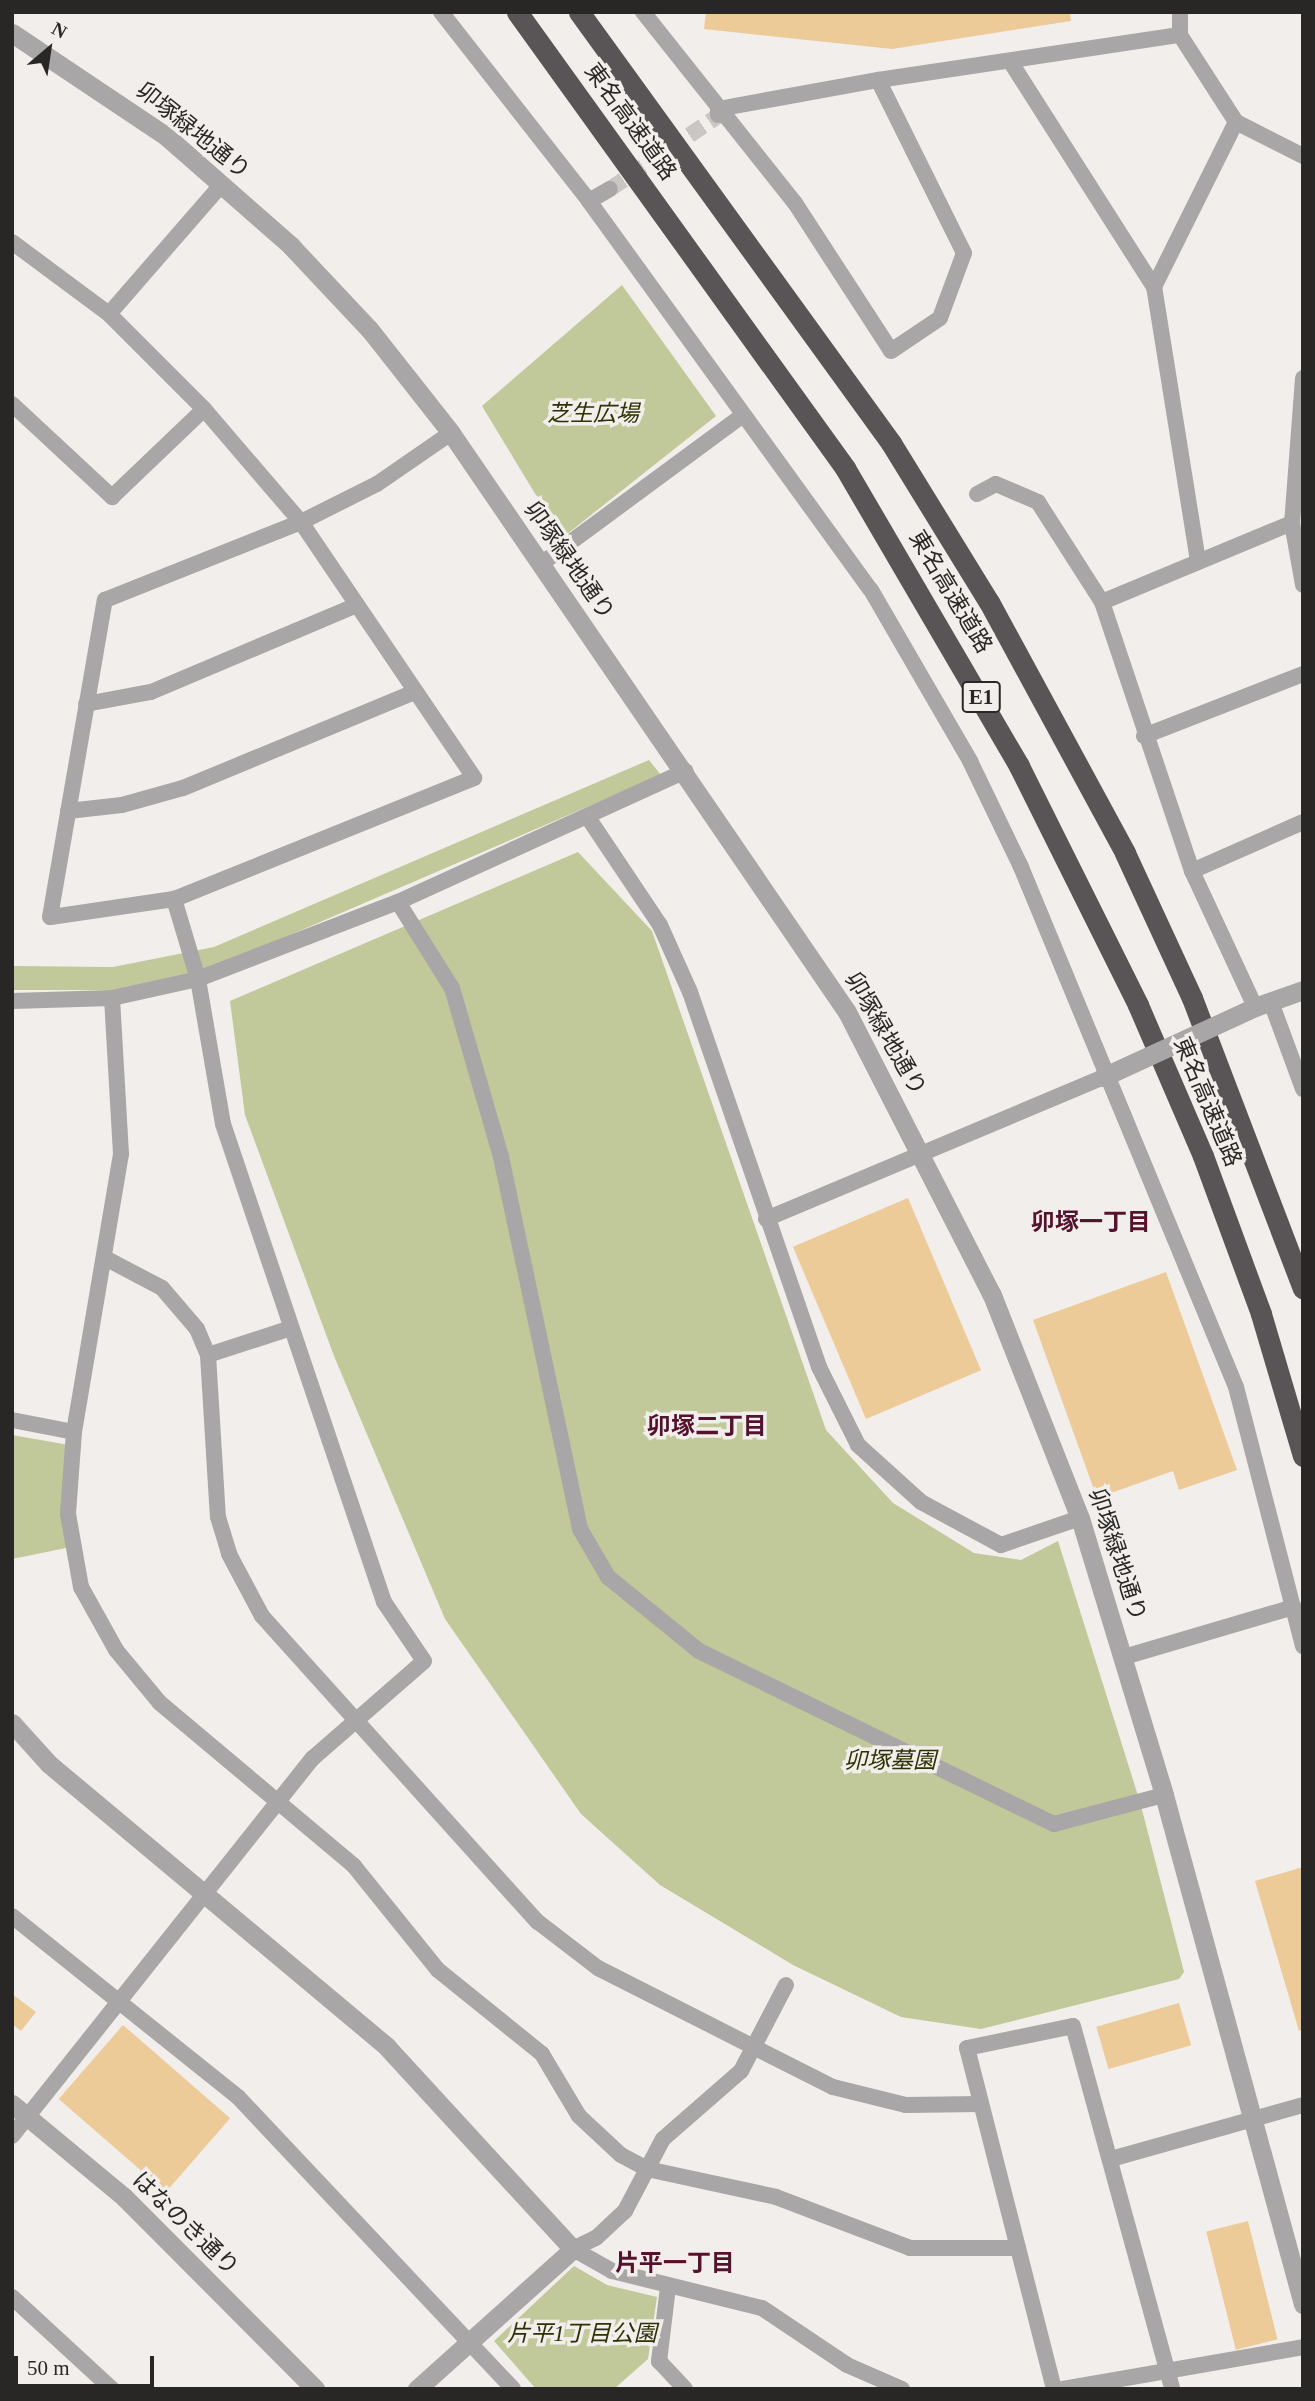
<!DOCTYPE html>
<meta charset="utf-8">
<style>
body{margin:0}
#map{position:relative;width:1315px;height:2401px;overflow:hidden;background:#f2eeeb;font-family:"Times New Roman","Noto Sans JP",serif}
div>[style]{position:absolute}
.green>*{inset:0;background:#c1c899}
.building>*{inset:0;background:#eccb98;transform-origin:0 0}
.minor-tunnel>*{height:16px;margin-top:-8px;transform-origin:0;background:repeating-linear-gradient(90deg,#cac6c4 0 16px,transparent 0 24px)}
.minor>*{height:16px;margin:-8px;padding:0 8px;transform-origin:8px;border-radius:8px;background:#a8a6a6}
.tertiary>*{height:19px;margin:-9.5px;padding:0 9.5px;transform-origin:9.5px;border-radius:9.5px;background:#a8a6a6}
.motorway>*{height:21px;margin:-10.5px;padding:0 10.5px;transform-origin:10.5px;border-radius:10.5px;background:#595455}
.tertiary-bridge>*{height:19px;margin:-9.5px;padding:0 9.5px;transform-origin:9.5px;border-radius:9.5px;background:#a8a6a6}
span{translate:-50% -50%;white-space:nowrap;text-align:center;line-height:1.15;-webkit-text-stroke:7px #f2eeeb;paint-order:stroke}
.shield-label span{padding:2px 5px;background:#f2eeeb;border:2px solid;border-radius:5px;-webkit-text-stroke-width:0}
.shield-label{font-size:21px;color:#282726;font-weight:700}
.street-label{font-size:23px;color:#282726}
.park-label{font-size:23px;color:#2d3103;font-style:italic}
.neighbourhood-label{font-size:24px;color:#55122c;font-weight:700}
.frame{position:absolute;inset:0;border:14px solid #282726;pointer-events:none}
.north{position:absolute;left:14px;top:14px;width:70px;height:70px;-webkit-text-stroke:5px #f2eeeb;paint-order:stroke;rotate:29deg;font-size:19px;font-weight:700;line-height:28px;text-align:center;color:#282726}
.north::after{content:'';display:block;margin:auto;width:24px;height:32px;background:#282726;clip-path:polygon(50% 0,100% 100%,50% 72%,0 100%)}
.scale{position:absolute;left:14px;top:2356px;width:140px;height:32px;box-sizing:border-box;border:4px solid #282726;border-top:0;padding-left:9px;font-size:21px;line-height:24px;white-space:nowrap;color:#282726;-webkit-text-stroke:5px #f2eeeb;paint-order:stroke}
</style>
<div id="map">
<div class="green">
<div style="clip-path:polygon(622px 285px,716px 416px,562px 538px,482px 406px)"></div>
<div style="clip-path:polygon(649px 760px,661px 775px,216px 967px,113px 990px,12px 990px,12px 966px,113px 967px,214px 947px)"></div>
<div style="clip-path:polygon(578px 852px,652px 931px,826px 1430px,893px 1503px,974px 1553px,1021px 1560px,1058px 1541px,1140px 1802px,1184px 1972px,1179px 1979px,981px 2029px,901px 2017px,793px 1965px,660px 1885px,581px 1814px,445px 1619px,334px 1356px,245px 1115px,230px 1001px)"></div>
<div style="clip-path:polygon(12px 1435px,69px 1445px,71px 1547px,12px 1559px)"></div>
<div style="clip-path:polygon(574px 2266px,607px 2285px,657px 2297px,648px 2359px,614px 2389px,536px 2389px,494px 2341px)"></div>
</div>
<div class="building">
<div style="clip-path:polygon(706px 12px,1070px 12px,1071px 21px,892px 49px,704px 29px)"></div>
<div style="left:908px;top:1198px;width:187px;height:125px;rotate:67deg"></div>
<div style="clip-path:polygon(1166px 1272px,1237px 1470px,1179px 1490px,1173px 1471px,1097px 1498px,1033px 1320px)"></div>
<div style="clip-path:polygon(1303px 1867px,1303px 2030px,1299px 2031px,1255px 1881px)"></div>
<div style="clip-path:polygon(12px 1994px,36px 2012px,21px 2031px,12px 2024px)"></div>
<div style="left:1179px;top:2003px;width:44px;height:86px;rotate:74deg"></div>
<div style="left:123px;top:2025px;width:142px;height:98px;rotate:41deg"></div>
<div style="left:1248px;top:2221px;width:122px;height:43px;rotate:76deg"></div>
</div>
<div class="minor-tunnel">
<div style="left:610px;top:189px;width:130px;rotate:-34.1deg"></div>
</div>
<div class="minor">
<div style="left:441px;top:12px;width:240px;rotate:51.9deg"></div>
<div style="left:589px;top:201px;width:24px;rotate:-30deg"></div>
<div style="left:643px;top:12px;width:244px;rotate:51.5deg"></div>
<div style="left:795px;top:203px;width:176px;rotate:57deg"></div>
<div style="left:891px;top:351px;width:59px;rotate:-34deg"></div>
<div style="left:940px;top:318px;width:69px;rotate:-69.7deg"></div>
<div style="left:964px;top:253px;width:193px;rotate:-116.4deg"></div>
<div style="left:1180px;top:12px;width:23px;rotate:90deg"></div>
<div style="left:1180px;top:35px;width:103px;rotate:57.2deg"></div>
<div style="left:1236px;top:122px;width:75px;rotate:26.9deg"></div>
<div style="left:1010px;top:61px;width:268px;rotate:57.5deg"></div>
<div style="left:718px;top:115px;width:6px;rotate:-90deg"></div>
<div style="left:718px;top:109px;width:163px;rotate:-10.3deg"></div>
<div style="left:878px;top:80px;width:305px;rotate:-8.5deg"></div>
<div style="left:589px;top:201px;width:480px;rotate:54.1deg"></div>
<div style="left:871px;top:590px;width:198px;rotate:59.9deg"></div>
<div style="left:970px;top:761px;width:118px;rotate:64.3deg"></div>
<div style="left:1021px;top:867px;width:563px;rotate:67.54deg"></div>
<div style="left:1236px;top:1387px;width:268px;rotate:75.5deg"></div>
<div style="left:12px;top:242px;width:121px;rotate:36.6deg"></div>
<div style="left:109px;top:314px;width:134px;rotate:45deg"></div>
<div style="left:204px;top:409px;width:149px;rotate:49.4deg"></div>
<div style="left:301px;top:522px;width:309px;rotate:55.9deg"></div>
<div style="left:474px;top:778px;width:323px;rotate:158deg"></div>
<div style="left:174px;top:899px;width:125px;rotate:171.7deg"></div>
<div style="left:50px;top:917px;width:322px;rotate:-80.2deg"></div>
<div style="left:105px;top:600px;width:211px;rotate:-21.7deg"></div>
<div style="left:301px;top:522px;width:85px;rotate:-26.6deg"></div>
<div style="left:377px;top:484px;width:90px;rotate:-34.6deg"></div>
<div style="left:109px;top:314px;width:172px;rotate:-49deg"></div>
<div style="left:1303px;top:378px;width:145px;rotate:94.3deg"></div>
<div style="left:1292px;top:523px;width:63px;rotate:79.9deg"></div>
<div style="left:12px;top:404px;width:137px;rotate:42.9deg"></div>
<div style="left:112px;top:497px;width:127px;rotate:-43.7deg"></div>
<div style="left:977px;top:494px;width:21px;rotate:-28deg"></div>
<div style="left:996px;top:484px;width:46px;rotate:23.2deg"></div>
<div style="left:1038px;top:502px;width:119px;rotate:57.4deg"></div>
<div style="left:1102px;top:602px;width:284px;rotate:71.5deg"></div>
<div style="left:1192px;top:871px;width:150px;rotate:65.1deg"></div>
<div style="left:1198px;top:561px;width:278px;rotate:-99.1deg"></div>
<div style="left:1154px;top:287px;width:184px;rotate:-63.6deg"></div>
<div style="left:541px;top:564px;width:250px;rotate:-36.4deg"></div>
<div style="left:1102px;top:602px;width:206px;rotate:-22.6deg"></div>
<div style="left:86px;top:704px;width:66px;rotate:-10.5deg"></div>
<div style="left:151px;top:692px;width:221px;rotate:-22.9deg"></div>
<div style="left:1144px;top:736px;width:171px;rotate:-21.3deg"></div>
<div style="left:68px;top:811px;width:54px;rotate:-6.3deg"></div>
<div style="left:122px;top:805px;width:63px;rotate:-15.6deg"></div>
<div style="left:183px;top:788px;width:251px;rotate:-22.5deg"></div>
<div style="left:589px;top:819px;width:128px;rotate:56.2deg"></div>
<div style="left:660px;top:925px;width:73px;rotate:65.9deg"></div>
<div style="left:690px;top:992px;width:397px;rotate:71deg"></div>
<div style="left:819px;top:1367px;width:87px;rotate:63.4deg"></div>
<div style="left:858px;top:1445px;width:85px;rotate:42.1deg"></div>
<div style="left:921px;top:1502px;width:91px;rotate:28.3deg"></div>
<div style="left:1001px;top:1545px;width:83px;rotate:-18.9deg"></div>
<div style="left:1192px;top:871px;width:121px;rotate:-23.8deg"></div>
<div style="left:398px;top:902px;width:102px;rotate:57.9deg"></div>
<div style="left:452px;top:988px;width:176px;rotate:73.8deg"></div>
<div style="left:501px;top:1157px;width:380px;rotate:78deg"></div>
<div style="left:580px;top:1529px;width:56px;rotate:59.7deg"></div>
<div style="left:608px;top:1577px;width:117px;rotate:39.1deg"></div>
<div style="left:699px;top:1651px;width:395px;rotate:26deg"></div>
<div style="left:1054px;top:1824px;width:114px;rotate:-14.8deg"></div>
<div style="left:112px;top:998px;width:156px;rotate:86.7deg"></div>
<div style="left:121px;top:1154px;width:282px;rotate:99.6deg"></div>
<div style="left:74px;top:1432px;width:82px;rotate:94.2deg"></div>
<div style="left:68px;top:1514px;width:74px;rotate:79.9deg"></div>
<div style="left:81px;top:1587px;width:72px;rotate:60.9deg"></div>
<div style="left:116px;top:1650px;width:69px;rotate:50.3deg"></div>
<div style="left:160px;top:1703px;width:253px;rotate:40deg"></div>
<div style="left:354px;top:1866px;width:134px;rotate:51.1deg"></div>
<div style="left:438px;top:1970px;width:134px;rotate:38.9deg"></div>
<div style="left:542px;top:2054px;width:72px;rotate:59.2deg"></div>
<div style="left:579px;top:2116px;width:57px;rotate:42.9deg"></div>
<div style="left:621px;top:2155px;width:30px;rotate:28deg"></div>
<div style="left:647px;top:2169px;width:132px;rotate:12.2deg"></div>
<div style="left:776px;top:2197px;width:143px;rotate:20.8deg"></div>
<div style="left:910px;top:2248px;width:108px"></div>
<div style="left:12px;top:1001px;width:100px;rotate:-1.7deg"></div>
<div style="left:112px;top:998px;width:88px;rotate:-12.5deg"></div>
<div style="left:198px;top:979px;width:214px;rotate:-21.1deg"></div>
<div style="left:398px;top:902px;width:316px;rotate:-24.5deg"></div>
<div style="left:1271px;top:1002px;width:93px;rotate:69.8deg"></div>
<div style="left:766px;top:1219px;width:366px;rotate:-22.8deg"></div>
<div style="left:107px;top:1259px;width:62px;rotate:27.8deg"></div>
<div style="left:162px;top:1288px;width:54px;rotate:49.5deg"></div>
<div style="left:197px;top:1329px;width:28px;rotate:67deg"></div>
<div style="left:208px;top:1355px;width:162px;rotate:86.5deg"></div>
<div style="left:218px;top:1517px;width:39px;rotate:73deg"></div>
<div style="left:229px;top:1554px;width:70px;rotate:62deg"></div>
<div style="left:262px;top:1616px;width:412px;rotate:48deg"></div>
<div style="left:538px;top:1922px;width:76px;rotate:37.5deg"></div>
<div style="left:598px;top:1968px;width:263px;rotate:26.9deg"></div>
<div style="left:833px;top:2087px;width:75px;rotate:13.9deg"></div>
<div style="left:906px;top:2105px;width:74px;rotate:-0.8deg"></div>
<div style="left:208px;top:1355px;width:87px;rotate:-18deg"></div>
<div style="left:12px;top:1420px;width:63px;rotate:11deg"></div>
<div style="left:1124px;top:1657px;width:177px;rotate:-16.4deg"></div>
<div style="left:12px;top:1916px;width:290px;rotate:38.7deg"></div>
<div style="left:238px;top:2097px;width:401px;rotate:46.7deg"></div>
<div style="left:12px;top:2136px;width:483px;rotate:-51.5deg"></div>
<div style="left:313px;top:1758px;width:147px;rotate:-41.1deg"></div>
<div style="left:424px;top:1661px;width:71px;rotate:-124.1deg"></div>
<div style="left:384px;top:1602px;width:504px;rotate:-108.61deg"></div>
<div style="left:223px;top:1124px;width:147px;rotate:-99.8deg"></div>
<div style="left:198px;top:979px;width:84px;rotate:-106.7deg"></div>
<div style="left:1111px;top:2159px;width:199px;rotate:-15.7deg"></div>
<div style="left:573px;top:2249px;width:45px;rotate:29.4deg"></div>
<div style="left:612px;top:2271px;width:154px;rotate:13.9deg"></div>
<div style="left:762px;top:2308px;width:102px;rotate:33.8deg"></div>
<div style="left:847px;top:2365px;width:60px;rotate:23.6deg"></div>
<div style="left:573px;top:2249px;width:25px;rotate:-26deg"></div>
<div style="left:596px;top:2238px;width:40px;rotate:-43deg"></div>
<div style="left:625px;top:2211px;width:81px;rotate:-62.2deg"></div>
<div style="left:663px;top:2139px;width:103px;rotate:-41.1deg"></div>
<div style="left:741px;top:2071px;width:97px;rotate:-62.4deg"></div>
<div style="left:668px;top:2287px;width:75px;rotate:96.9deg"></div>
<div style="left:659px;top:2361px;width:38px;rotate:47deg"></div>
<div style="left:12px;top:2297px;width:136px;rotate:42.6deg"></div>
<div style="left:1054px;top:2389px;width:352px;rotate:-104.3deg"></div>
<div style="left:967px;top:2048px;width:108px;rotate:-11.7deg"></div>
<div style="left:1073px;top:2026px;width:376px;rotate:74.7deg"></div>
<div style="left:1063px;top:2389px;width:244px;rotate:-9.9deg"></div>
</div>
<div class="tertiary">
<div style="left:12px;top:33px;width:185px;rotate:33.8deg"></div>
<div style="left:166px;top:136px;width:167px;rotate:41.3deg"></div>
<div style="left:291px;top:246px;width:115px;rotate:46.8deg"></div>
<div style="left:370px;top:330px;width:131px;rotate:51.8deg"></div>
<div style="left:451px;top:433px;width:701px;rotate:55.63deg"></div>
<div style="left:847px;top:1012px;width:318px;rotate:62.9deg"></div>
<div style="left:992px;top:1295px;width:240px;rotate:68.5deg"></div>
<div style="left:1080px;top:1518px;width:289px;rotate:73.1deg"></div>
<div style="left:1164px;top:1795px;width:528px;rotate:74.73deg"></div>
<div style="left:1255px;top:1007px;width:51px;rotate:-19.5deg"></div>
<div style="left:12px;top:1723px;width:55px;rotate:47.9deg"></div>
<div style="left:49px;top:1764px;width:441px;rotate:39.9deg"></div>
<div style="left:387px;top:2047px;width:275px;rotate:47.4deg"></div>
<div style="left:573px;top:2249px;width:210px;rotate:138.1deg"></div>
<div style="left:12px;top:2104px;width:146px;rotate:39.7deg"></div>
<div style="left:124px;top:2197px;width:271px;rotate:45.1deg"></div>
</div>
<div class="motorway">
<div style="left:517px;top:12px;width:562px;rotate:54.27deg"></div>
<div style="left:845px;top:468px;width:345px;rotate:59.7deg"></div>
<div style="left:1019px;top:766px;width:267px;rotate:63.5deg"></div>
<div style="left:1138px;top:1005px;width:164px;rotate:66.7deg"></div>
<div style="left:1203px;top:1156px;width:168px;rotate:69.8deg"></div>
<div style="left:1261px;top:1314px;width:148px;rotate:73.5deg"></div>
<div style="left:579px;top:12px;width:532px;rotate:54.1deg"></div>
<div style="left:891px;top:443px;width:187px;rotate:58.4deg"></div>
<div style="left:989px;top:602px;width:285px;rotate:61.5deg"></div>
<div style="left:1125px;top:853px;width:160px;rotate:65.2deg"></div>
<div style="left:1192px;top:998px;width:311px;rotate:69.1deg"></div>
</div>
<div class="tertiary-bridge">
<div style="left:1103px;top:1077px;width:167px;rotate:-24.7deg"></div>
</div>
<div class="shield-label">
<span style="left:981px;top:697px">E1</span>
</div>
<div class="street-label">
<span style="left:630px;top:122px;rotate:54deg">東名高速道路</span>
<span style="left:193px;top:131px;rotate:39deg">卯塚緑地通り</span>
<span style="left:569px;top:561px;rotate:55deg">卯塚緑地通り</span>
<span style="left:950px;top:592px;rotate:59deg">東名高速道路</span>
<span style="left:885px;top:1034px;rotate:60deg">卯塚緑地通り</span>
<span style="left:1207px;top:1102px;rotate:67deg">東名高速道路</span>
<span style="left:1117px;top:1555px;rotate:72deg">卯塚緑地通り</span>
<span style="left:185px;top:2224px;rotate:44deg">はなのき通り</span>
</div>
<div class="park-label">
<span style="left:593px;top:414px">芝生広場</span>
<span style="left:890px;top:1761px">卯塚墓園</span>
<span style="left:582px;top:2334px">片平1丁目公園</span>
</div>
<div class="neighbourhood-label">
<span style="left:1091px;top:1223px">卯塚一丁目</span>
<span style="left:707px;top:1427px">卯塚二丁目</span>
<span style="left:675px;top:2264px">片平一丁目</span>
</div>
<div class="frame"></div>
<div class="north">N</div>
<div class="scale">50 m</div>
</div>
